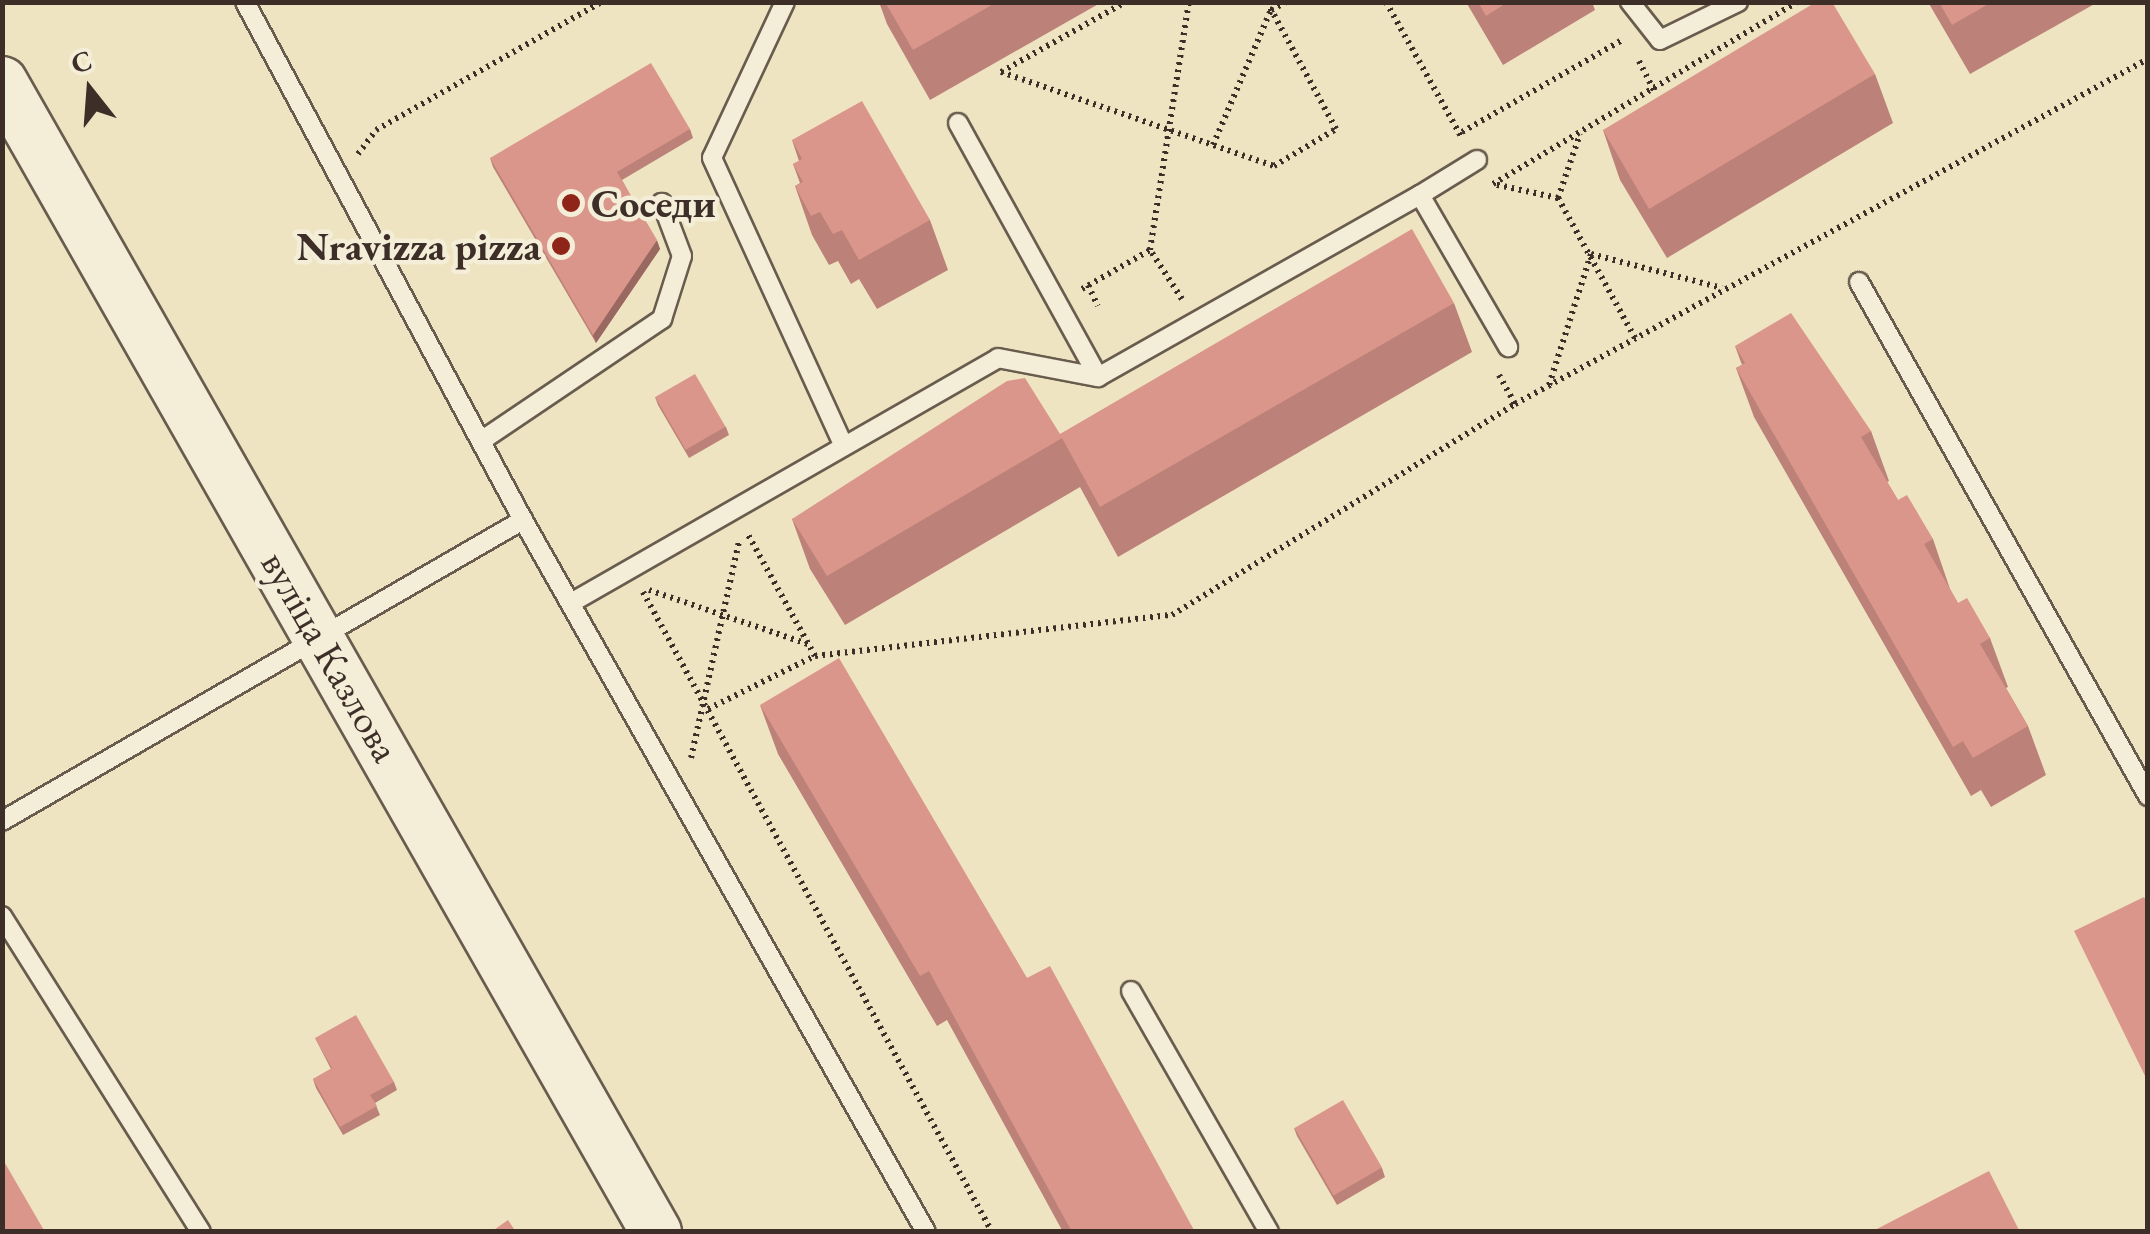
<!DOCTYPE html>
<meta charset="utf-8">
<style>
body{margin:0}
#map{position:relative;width:2150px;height:1234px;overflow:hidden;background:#eee4c1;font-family:"EB Garamond",serif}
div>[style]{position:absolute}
.path>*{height:6px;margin-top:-3px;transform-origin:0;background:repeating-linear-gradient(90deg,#3d2e28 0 2.5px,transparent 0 7.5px)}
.roads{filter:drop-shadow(2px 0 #695c4e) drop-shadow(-2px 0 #695c4e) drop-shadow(0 2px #695c4e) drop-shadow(0 -2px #695c4e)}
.service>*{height:18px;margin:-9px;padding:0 9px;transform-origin:9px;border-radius:9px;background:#f4edd7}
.secondary>*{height:50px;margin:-25px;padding:0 25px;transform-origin:25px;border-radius:25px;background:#f4edd7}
.wall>*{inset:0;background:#bc8178}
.shaded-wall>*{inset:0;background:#996961}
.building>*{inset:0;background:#db968b;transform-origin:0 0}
.dots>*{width:28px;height:28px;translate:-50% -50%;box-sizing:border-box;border:5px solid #f4edd7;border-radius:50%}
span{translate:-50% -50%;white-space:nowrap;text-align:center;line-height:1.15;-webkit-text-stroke:9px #f4edd7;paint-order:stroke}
.poi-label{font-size:40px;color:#3d2e28;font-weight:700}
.left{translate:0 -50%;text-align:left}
.right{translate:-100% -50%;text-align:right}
.street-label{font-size:40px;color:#3d2e28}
.frame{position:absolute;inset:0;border:5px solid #3d2e28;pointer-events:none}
.north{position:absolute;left:40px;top:40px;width:100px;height:100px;-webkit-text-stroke:8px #f4edd7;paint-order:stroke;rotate:343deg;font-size:28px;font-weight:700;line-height:40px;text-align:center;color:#3d2e28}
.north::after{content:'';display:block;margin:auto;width:35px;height:45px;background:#3d2e28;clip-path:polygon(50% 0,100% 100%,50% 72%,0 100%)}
</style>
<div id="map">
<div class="path">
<div style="left:1386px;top:2px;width:156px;rotate:60.8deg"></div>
<div style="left:1639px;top:61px;width:34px;rotate:63deg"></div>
<div style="left:1001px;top:72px;width:289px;rotate:19deg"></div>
<div style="left:1274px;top:166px;width:72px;rotate:-30.8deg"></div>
<div style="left:1336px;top:129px;width:145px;rotate:-118.5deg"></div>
<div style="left:1001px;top:72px;width:142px;rotate:-29.4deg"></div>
<div style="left:1462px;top:132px;width:187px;rotate:-29.9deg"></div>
<div style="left:1213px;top:145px;width:147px;rotate:-66.8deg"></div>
<div style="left:1271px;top:10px;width:17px;rotate:-28deg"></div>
<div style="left:358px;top:154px;width:30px;rotate:-53deg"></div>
<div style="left:376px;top:130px;width:259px;rotate:-29.6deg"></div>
<div style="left:1558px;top:198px;width:68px;rotate:-71deg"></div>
<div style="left:1088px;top:285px;width:23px;rotate:65deg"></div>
<div style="left:1082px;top:289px;width:78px;rotate:-29.8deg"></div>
<div style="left:1182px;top:299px;width:59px;rotate:-123.1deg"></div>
<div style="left:1150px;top:250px;width:251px;rotate:-81.1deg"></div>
<div style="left:1635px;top:338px;width:160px;rotate:-118.8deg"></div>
<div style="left:1558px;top:198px;width:66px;rotate:-167.8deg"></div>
<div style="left:1493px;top:184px;width:354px;rotate:-30.9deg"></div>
<div style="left:1499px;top:375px;width:33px;rotate:61deg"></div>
<div style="left:1549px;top:385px;width:138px;rotate:-72.2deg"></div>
<div style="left:1591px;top:254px;width:135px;rotate:14.5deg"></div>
<div style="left:649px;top:590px;width:168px;rotate:18.8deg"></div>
<div style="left:643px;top:592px;width:729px;rotate:61.4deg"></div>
<div style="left:815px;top:656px;width:359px;rotate:-6.6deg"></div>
<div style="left:1172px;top:615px;width:403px;rotate:-31.6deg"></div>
<div style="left:1515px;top:404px;width:721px;rotate:-28.59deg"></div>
<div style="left:708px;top:709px;width:119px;rotate:-26.4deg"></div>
<div style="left:815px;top:656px;width:141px;rotate:-118.9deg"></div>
<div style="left:691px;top:758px;width:222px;rotate:-77.5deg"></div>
</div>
<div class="roads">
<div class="service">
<div style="left:245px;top:2px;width:588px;rotate:61.78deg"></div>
<div style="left:785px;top:2px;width:172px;rotate:115.1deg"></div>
<div style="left:712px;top:158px;width:315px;rotate:65.4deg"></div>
<div style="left:1630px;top:2px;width:48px;rotate:51.7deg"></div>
<div style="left:1660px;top:40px;width:87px;rotate:-26deg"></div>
<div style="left:958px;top:123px;width:290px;rotate:61.1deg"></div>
<div style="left:1420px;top:195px;width:67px;rotate:-31.6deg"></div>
<div style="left:1859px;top:282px;width:590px;rotate:60.65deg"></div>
<div style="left:484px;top:439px;width:215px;rotate:-34deg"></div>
<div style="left:662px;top:319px;width:66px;rotate:-72.4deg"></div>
<div style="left:682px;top:256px;width:57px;rotate:-110.7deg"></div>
<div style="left:576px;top:600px;width:486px;rotate:-29.8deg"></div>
<div style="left:998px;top:358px;width:102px;rotate:10.8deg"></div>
<div style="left:1098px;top:377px;width:370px;rotate:-29.5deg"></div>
<div style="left:1420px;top:195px;width:176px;rotate:59.9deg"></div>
<div style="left:2px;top:821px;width:602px;rotate:-30.02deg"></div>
<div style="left:523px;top:520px;width:818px;rotate:60.49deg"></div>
<div style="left:2px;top:916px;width:373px;rotate:57.8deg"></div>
<div style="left:1131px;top:991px;width:278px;rotate:60.2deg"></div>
</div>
<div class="secondary">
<div style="left:2px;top:82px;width:1323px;rotate:60.37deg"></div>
</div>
</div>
<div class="wall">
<div style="clip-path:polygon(879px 2px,1102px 2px,930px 100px,887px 24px)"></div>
<div style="clip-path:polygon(1466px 2px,1592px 2px,1595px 10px,1503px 65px)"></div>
<div style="clip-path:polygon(1928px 2px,2098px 2px,1970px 74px)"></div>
<div style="clip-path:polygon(1875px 74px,1893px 123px,1667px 258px,1620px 180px,1603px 130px)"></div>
<div style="clip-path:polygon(690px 129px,693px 138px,622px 180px,660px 249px,596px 343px,493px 167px,490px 158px)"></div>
<div style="clip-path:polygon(792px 140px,930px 220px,948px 270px,877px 309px,859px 279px,851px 284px,838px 261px,829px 265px,812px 235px,795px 186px,800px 183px,793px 164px,799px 161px)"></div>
<div style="clip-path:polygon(1454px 303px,1472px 352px,1118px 557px,1080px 487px,845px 625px,810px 569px,792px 519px,1060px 434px)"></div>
<div style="clip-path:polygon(1735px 346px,1871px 431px,1889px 481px,1887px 482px,1898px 500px,1933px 539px,1950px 589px,1958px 603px,1990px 638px,2008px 687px,2006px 688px,2028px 726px,2046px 775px,1991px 807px,1981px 790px,1971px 796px,1754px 417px,1736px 368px,1742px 365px)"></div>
<div style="clip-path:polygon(655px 397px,726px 427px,729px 435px,689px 458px,658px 405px)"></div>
<div style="clip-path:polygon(760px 705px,1027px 978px,1195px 1232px,1063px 1232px,947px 1020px,937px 1026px,778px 754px)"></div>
<div style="clip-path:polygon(315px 1038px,394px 1082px,397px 1090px,375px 1103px,380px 1115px,343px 1135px,316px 1088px,313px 1079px,331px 1069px)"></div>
<div style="clip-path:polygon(1294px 1128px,1382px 1168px,1385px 1177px,1337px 1205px,1297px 1136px)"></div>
</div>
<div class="shaded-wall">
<div style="clip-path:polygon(657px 240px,660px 249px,596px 343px,593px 335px)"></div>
</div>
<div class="building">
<div style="clip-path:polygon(885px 2px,997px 2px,913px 50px)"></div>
<div style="clip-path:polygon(1478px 2px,1508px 2px,1486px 16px)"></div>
<div style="clip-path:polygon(1816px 2px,1832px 2px,1875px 74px,1649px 209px,1603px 130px)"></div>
<div style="clip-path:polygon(1939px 2px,1992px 2px,1952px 25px)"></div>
<div style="clip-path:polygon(651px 63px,690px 129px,617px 172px,657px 240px,593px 335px,490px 158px)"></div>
<div style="clip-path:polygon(862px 101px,930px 220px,859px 260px,842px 230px,833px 234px,820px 212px,811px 216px,795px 186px,803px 182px,793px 164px,802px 159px,792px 140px)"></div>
<div style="clip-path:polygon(1412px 229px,1454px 303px,1100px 507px,1062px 438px,827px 576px,792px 519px,1007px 381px,1025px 378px,1060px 434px)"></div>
<div style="clip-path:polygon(1791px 313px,1871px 431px,1861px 437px,1898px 500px,1907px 495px,1933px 539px,1924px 544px,1958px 603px,1967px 598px,1990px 638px,1980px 644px,2028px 726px,1973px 758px,1963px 741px,1953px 747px,1736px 368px,1745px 363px,1735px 346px)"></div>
<div style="left:695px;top:374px;width:61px;height:46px;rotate:60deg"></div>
<div style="clip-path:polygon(839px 658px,1027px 978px,1050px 966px,1195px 1232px,1072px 1232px,929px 971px,920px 976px,760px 705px)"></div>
<div style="clip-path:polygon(2144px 897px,2148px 904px,2148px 1082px,2074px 931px)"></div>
<div style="clip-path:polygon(356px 1015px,394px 1082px,370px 1095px,377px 1106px,340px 1127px,313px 1079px,332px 1068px,315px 1038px)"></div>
<div style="left:1343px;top:1100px;width:78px;height:56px;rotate:60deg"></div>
<div style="clip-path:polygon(2px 1158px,45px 1232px,2px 1232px)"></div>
<div style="clip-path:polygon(1989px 1171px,2020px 1232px,1871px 1232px)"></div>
<div style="clip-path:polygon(508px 1220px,516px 1232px,491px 1232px)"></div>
</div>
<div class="dots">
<div style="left:571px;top:203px;background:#8f2418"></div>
<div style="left:561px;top:246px;background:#8f2418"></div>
</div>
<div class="poi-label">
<span class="left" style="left:591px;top:203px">Соседи</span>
<span class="right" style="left:541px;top:246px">Nravizza pizza</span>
</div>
<div class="street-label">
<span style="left:331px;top:656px;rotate:60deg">вуліца Казлова</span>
</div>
<div class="frame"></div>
<div class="north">С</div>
</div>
